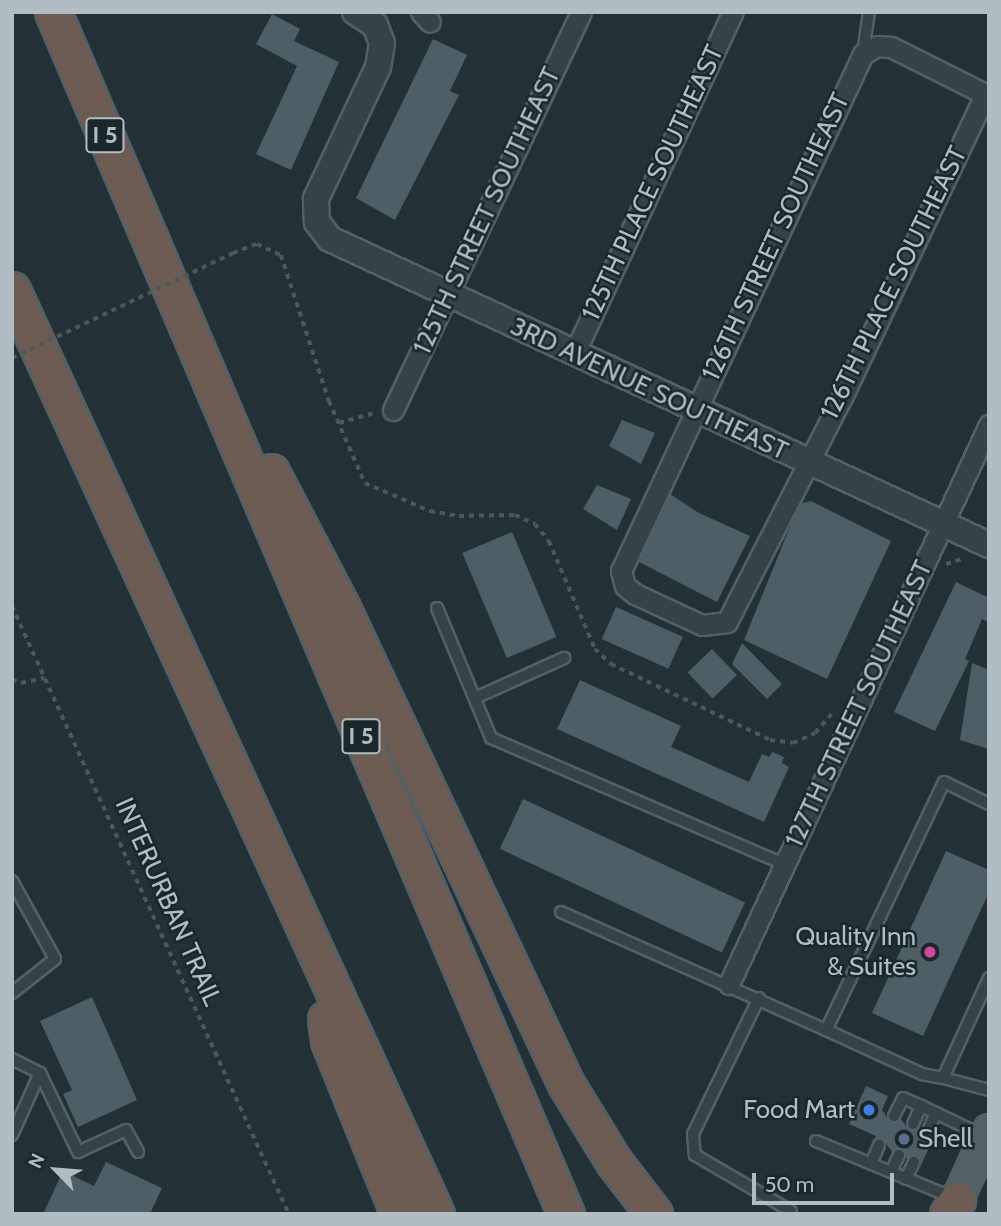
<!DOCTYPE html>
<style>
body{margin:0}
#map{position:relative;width:1001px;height:1226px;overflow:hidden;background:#233136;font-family:Cabin,sans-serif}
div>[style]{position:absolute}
.building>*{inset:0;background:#4e5e65;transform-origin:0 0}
.path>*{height:3.5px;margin-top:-1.75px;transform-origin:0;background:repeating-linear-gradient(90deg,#495b58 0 5px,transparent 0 10px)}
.roads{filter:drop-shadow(2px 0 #546065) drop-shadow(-2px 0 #546065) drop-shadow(0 2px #546065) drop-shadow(0 -2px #546065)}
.service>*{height:10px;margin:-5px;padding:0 5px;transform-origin:5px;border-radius:5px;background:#364247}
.minor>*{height:19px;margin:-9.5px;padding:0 9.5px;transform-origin:9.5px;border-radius:9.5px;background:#364247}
.tertiary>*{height:24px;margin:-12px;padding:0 12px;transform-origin:12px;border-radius:12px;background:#364247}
.primary>*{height:30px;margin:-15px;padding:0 15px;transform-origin:15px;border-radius:15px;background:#546167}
.motorway>*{height:35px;margin:-17.5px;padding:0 17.5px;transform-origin:17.5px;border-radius:17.5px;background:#6c5c54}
.path-bridge>*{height:3.5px;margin-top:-1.75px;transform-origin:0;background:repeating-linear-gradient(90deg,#495b58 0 5px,transparent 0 10px)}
.dots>*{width:19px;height:19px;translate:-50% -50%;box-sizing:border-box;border:4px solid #1c272c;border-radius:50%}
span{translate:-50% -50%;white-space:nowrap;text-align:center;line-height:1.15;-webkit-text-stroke:5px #1c272c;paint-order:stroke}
.shield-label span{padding:2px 5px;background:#1c272c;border:2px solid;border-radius:5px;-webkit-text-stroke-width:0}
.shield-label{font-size:24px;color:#b1bdc3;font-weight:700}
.street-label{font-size:26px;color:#b1bdc3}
.poi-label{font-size:26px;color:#b1bdc3}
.right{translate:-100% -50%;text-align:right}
.left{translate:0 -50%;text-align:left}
.frame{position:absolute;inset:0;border:14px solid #b1bdc3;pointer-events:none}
.north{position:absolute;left:21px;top:1135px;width:70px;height:70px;-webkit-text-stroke:5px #1c272c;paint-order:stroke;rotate:295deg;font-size:19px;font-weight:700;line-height:28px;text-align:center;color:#b1bdc3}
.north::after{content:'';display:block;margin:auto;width:24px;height:32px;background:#b1bdc3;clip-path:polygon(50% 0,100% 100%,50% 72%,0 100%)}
.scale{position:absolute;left:752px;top:1173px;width:142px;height:32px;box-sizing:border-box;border:4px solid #b1bdc3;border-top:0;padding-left:9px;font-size:21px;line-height:24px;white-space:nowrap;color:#b1bdc3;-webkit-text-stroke:5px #1c272c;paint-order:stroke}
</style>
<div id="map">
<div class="building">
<div style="clip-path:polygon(272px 14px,300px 29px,294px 41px,339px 62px,291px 170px,256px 154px,297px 66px,256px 44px)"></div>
<div style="clip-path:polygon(433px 39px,467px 55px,450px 91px,459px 95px,395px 220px,356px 198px)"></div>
<div style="clip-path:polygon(622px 420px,655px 433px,641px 464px,609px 446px)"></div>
<div style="clip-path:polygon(597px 485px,631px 499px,617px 530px,583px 509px)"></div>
<div style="clip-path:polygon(670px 494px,699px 513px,750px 536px,717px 602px,639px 562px)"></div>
<div style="clip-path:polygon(811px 501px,891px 541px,827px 679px,744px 640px,794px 517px,802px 503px)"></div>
<div style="left:512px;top:532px;width:114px;height:54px;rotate:67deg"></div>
<div style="clip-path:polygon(956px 582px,989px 598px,989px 622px,982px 619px,965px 659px,969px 661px,935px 731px,894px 712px)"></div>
<div style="left:616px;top:607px;width:73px;height:35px;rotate:24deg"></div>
<div style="clip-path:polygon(742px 643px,782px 684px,767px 699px,732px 664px)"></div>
<div style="left:712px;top:649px;width:36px;height:34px;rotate:46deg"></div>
<div style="clip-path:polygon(972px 663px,989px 670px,989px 749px,960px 740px)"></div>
<div style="clip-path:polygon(580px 680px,681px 726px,671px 747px,749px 782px,762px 754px,769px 757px,772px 752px,784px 757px,782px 763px,789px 767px,764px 822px,557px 729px)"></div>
<div style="left:523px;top:799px;width:245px;height:55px;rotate:25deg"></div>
<div style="clip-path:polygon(946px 851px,989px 870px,989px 892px,923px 1036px,872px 1013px)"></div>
<div style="clip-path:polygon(92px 997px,137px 1100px,78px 1127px,63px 1094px,72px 1090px,40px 1021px)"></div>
<div style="clip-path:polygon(866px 1086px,888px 1096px,882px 1110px,890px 1122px,901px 1119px,909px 1130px,920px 1128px,926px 1138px,935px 1135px,921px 1165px,918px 1156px,907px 1159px,903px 1149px,892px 1152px,882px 1138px,874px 1139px,876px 1136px,849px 1124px)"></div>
<div style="clip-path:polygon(106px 1162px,162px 1188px,150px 1214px,43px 1214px,63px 1171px,94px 1186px)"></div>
</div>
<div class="path">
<div style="left:233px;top:253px;width:26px;rotate:-21deg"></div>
<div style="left:257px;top:244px;width:26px;rotate:25deg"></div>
<div style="left:281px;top:255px;width:154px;rotate:71.8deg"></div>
<div style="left:329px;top:401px;width:90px;rotate:66.3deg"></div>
<div style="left:365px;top:483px;width:71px;rotate:23.3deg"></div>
<div style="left:430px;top:511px;width:29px;rotate:10deg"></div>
<div style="left:459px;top:516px;width:56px;rotate:-1deg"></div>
<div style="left:515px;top:515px;width:22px;rotate:24deg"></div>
<div style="left:535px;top:524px;width:22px;rotate:51deg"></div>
<div style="left:549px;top:541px;width:117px;rotate:66.9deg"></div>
<div style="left:595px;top:649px;width:22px;rotate:43deg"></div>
<div style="left:611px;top:664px;width:176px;rotate:25.5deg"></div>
<div style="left:770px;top:740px;width:23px;rotate:7deg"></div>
<div style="left:793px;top:743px;width:24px;rotate:-24deg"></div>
<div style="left:815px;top:733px;width:28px;rotate:-49deg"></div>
<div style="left:339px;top:423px;width:40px;rotate:-16deg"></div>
<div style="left:946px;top:564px;width:20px;rotate:-18deg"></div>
<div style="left:12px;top:606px;width:668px;rotate:65.51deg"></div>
<div style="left:12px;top:679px;width:10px;rotate:24deg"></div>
<div style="left:21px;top:683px;width:24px;rotate:-12deg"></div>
</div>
<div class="roads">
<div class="service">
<div style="left:863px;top:53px;width:41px;rotate:-81.7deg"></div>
<div style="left:437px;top:608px;width:141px;rotate:67.4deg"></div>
<div style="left:491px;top:738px;width:319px;rotate:23.3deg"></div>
<div style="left:475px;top:698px;width:98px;rotate:-24.2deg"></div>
<div style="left:989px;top:804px;width:50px;rotate:-153.9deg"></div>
<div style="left:944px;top:782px;width:275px;rotate:115.4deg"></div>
<div style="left:826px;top:1030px;width:106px;rotate:24.6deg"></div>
<div style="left:922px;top:1074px;width:21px;rotate:11deg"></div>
<div style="left:943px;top:1078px;width:110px;rotate:-65.3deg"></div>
<div style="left:12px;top:881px;width:89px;rotate:61.1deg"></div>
<div style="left:55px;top:959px;width:55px;rotate:141.7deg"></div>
<div style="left:561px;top:912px;width:290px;rotate:24deg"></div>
<div style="left:759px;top:998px;width:151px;rotate:115.9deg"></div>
<div style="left:693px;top:1134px;width:21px;rotate:85deg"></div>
<div style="left:695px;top:1155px;width:111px;rotate:30.3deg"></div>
<div style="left:12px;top:1059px;width:31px;rotate:27deg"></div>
<div style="left:40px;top:1073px;width:88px;rotate:64.3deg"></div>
<div style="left:78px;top:1152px;width:53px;rotate:-24.6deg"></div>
<div style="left:126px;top:1130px;width:25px;rotate:61deg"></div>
<div style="left:943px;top:1078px;width:48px;rotate:14.6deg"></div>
<div style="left:894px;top:1116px;width:20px;rotate:-63deg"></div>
<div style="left:903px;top:1098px;width:20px;rotate:24deg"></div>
<div style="left:913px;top:1124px;width:20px;rotate:-66deg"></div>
<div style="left:921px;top:1106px;width:68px;rotate:25.4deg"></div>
<div style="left:928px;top:1131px;width:20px;rotate:-66deg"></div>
<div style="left:12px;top:1135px;width:68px;rotate:-65.7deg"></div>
<div style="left:816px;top:1141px;width:146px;rotate:22.5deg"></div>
<div style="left:871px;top:1164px;width:21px;rotate:-67deg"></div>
<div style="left:891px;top:1172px;width:19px;rotate:-65deg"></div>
<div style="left:906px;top:1179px;width:19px;rotate:-65deg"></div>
</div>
<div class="minor">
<div style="left:421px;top:12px;width:13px;rotate:48deg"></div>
<div style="left:985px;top:95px;width:334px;rotate:115.3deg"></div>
<div style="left:842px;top:397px;width:253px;rotate:117.1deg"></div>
<div style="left:727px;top:622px;width:25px;rotate:173deg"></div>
<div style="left:702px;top:625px;width:74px;rotate:-155.2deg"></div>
<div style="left:635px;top:594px;width:13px;rotate:-141deg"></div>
<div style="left:625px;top:586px;width:16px;rotate:-105deg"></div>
<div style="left:621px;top:571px;width:571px;rotate:-64.92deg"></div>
<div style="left:863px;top:54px;width:16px;rotate:-30deg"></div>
<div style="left:877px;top:46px;width:14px;rotate:4deg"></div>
<div style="left:891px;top:47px;width:110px;rotate:26.6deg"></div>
<div style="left:574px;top:354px;width:377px;rotate:-65.1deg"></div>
<div style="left:393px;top:410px;width:440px;rotate:-64.7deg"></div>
<div style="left:729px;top:984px;width:617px;rotate:-65.06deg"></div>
</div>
<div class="tertiary">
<div style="left:355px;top:12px;width:24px;rotate:33deg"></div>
<div style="left:375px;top:25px;width:19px;rotate:69deg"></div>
<div style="left:382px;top:43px;width:24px;rotate:99deg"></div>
<div style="left:378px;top:67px;width:146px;rotate:115.2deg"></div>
<div style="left:316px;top:199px;width:23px;rotate:88deg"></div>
<div style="left:317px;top:222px;width:21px;rotate:53deg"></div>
<div style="left:330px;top:239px;width:727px;rotate:24.91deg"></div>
</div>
<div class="primary">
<div style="left:951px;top:1214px;width:92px;rotate:-65.7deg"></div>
</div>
<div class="motorway">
<div style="left:53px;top:12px;width:1307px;rotate:66.89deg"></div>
<div style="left:12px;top:290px;width:1017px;rotate:65.35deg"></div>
<div style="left:271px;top:472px;width:153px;rotate:62.4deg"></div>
<div style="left:342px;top:608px;width:526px;rotate:64.8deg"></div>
<div style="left:566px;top:1084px;width:92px;rotate:58.4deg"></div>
<div style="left:614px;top:1162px;width:66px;rotate:52.4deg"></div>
<div style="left:326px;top:1019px;width:22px;rotate:82deg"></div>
<div style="left:329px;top:1041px;width:187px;rotate:68deg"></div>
<div style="left:948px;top:1214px;width:17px;rotate:-57deg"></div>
</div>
</div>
<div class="path-bridge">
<div style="left:12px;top:358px;width:245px;rotate:-25.4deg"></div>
</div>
<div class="dots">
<div style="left:930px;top:952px;background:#d1479c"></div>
<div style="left:869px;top:1110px;background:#3f7fe0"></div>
<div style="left:904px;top:1139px;background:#5c6f8a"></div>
</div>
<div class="shield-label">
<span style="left:105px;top:135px">I 5</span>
<span style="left:361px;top:736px">I 5</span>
</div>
<div class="street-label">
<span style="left:653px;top:183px;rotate:-65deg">125TH PLACE SOUTHEAST</span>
<span style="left:487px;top:211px;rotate:-65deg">125TH STREET SOUTHEAST</span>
<span style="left:776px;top:237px;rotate:-65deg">126TH STREET SOUTHEAST</span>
<span style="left:894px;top:283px;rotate:-64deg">126TH PLACE SOUTHEAST</span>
<span style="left:649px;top:389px;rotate:25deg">3RD AVENUE SOUTHEAST</span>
<span style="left:859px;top:704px;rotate:-65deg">127TH STREET SOUTHEAST</span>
<span style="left:168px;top:902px;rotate:66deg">INTERURBAN TRAIL</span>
</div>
<div class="poi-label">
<span class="right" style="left:916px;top:952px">Quality Inn<br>&amp; Suites</span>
<span class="right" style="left:855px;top:1110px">Food Mart</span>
<span class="left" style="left:918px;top:1139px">Shell</span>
</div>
<div class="frame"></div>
<div class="north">N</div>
<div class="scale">50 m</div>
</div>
